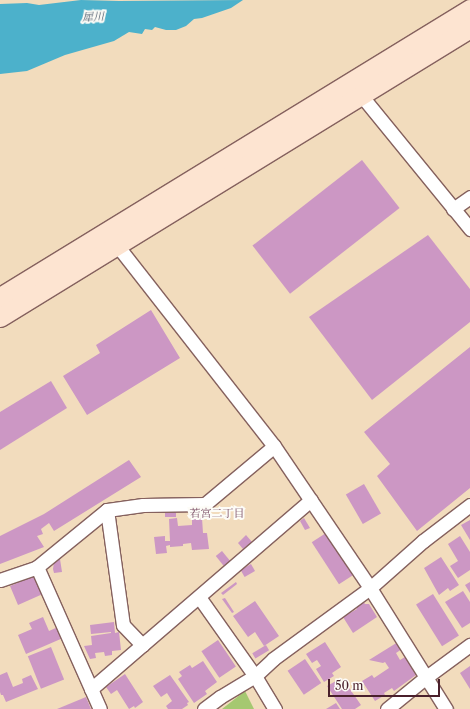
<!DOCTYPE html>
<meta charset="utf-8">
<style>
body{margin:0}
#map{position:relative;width:470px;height:709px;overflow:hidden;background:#f2dcbd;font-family:"Libre Caslon Text","Noto Serif JP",serif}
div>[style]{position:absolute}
.green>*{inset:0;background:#a5c871}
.water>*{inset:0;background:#4cb1cb}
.building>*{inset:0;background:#cc97c4;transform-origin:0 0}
.roads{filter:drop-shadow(1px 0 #85615e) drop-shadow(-1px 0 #85615e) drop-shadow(0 1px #85615e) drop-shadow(0 -1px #85615e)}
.street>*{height:13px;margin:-6.5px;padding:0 6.5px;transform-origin:6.5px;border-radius:6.5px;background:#fff}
.secondary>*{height:19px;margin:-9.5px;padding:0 9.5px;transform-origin:9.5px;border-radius:9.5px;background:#fde4d1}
span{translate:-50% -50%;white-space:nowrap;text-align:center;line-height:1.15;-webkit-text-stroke:4px #fdfcf7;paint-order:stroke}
.water-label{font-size:11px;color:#4b596b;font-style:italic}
.neighbourhood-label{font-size:11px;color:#784961}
.scale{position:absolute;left:328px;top:679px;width:112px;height:18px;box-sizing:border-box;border:2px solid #4a1f2b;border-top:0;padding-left:5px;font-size:12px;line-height:14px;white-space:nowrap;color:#4a1f2b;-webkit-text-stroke:3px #fdfcf7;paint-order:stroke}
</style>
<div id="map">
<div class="green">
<div style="clip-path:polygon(245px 691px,254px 709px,222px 709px)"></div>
</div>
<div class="water">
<div style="clip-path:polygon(81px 0,119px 1px,243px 0,231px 8px,202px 18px,194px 19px,186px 26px,176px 30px,166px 30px,155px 27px,152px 30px,145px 29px,142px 34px,129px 32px,114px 41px,65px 55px,27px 71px,0 74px,0 4px,27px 3px,39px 5px)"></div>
</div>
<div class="building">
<div style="left:362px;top:160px;width:61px;height:139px;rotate:52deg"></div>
<div style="clip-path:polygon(428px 235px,470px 289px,470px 322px,372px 400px,309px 317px)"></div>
<div style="clip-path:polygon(151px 310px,180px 358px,87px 415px,63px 376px,100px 353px,96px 345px)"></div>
<div style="clip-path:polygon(470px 347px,470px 488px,417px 531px,377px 476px,390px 464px,364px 432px)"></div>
<div style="clip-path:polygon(51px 381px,67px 408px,0 450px,0 412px)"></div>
<div style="clip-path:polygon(129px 460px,141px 477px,54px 531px,49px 523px,41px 529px,43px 534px,37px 536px,44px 547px,0 564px,0 536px,44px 514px)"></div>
<div style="left:364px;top:484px;width:34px;height:21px;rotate:60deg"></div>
<div style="left:176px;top:511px;width:6px;height:11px;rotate:90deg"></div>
<div style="clip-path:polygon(177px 518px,178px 526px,192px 525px,192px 519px,202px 518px,203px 533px,207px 533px,209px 549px,192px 550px,191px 543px,183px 544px,183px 546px,170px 547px,170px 545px,166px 546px,167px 553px,156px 554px,154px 537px,165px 536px,165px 541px,170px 541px,169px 519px)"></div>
<div style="clip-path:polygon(304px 518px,310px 528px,305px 530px,300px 521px)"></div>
<div style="clip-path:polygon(470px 520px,470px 540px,461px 525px)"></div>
<div style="left:326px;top:533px;width:50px;height:17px;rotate:57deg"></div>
<div style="clip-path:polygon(246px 535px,252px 542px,243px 549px,238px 543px)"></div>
<div style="clip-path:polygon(460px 536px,470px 552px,470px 570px,458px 578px,450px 566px,458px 561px,448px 544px)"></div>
<div style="left:222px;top:551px;width:13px;height:8px;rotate:51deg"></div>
<div style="clip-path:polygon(441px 557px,459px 585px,450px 591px,448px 588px,439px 595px,424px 568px)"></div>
<div style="clip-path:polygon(60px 559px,62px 572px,54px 573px,53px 569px,54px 562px)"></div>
<div style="left:251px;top:564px;width:8px;height:12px;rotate:60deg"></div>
<div style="clip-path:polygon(34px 576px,35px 580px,38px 578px,45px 593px,18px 605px,10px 586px)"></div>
<div style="clip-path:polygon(236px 582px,237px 584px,223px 595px,221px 593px)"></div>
<div style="clip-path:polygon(470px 582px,470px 593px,465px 585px)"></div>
<div style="clip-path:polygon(463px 591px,470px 602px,470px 623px,462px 628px,445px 602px)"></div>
<div style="left:433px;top:594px;width:49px;height:20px;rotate:58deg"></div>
<div style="clip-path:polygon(225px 598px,234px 612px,232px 613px,222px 599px)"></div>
<div style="clip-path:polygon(255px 601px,279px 636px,264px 646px,255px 632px,248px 637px,233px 616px)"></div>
<div style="clip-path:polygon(363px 601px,365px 604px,369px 604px,377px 617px,353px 633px,343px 617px,357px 609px,355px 606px)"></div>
<div style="clip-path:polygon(43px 617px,49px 631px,58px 627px,63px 638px,26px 654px,18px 635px,32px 629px,29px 623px)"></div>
<div style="clip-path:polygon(114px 622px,115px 633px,119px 632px,121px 650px,112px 651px,112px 655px,105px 656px,104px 652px,95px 653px,96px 658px,90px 659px,84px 646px,92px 645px,91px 636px,111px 633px,111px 632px,91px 634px,90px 625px)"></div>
<div style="left:218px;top:640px;width:32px;height:20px;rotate:56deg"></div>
<div style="clip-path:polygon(325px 642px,341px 667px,332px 673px,334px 676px,324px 682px,316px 669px,321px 666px,317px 660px,312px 663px,306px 654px)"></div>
<div style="clip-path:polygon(398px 642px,402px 649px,396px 653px,400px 660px,405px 657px,416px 675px,394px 691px,392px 688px,384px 693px,385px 695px,375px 701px,362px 681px,372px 675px,374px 678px,389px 668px,385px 662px,383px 663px,369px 660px,377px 655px,379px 658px,377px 655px)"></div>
<div style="left:266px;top:645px;width:6px;height:16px;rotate:59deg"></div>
<div style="left:51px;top:647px;width:35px;height:25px;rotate:68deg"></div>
<div style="left:305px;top:659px;width:29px;height:21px;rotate:56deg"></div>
<div style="clip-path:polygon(203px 661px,217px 682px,205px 691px,207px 694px,194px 703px,178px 679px,182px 676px,179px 672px,190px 665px,192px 668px)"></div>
<div style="clip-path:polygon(470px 666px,470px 689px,460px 673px)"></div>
<div style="clip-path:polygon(7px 672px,13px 687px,23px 683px,22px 679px,31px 675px,38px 689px,6px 702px,3px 695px,1px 695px,0 692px,0 675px)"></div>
<div style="clip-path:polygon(125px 674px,143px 702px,135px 708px,134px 706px,129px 709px,117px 690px,111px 694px,106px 687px)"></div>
<div style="clip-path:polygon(170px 675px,189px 702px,187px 703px,188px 705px,182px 709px,168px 709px,166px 706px,172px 701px,167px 693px,161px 697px,153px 686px)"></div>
<div style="clip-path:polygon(336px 681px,339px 686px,345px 682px,361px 705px,355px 709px,342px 709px,327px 686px)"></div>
<div style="clip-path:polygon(86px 697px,91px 709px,57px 709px)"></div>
<div style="clip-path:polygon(336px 703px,340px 709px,326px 709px)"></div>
</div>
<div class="roads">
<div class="street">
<div style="left:356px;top:89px;width:181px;rotate:50.8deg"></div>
<div style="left:453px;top:209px;width:21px;rotate:-35deg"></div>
<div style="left:113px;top:240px;width:261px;rotate:52deg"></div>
<div style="left:274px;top:446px;width:171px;rotate:55.9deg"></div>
<div style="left:370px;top:588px;width:143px;rotate:57.9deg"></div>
<div style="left:107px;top:510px;width:116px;rotate:82.1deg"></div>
<div style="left:123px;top:625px;width:28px;rotate:46deg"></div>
<div style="left:37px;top:567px;width:155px;rotate:66.1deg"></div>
<div style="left:0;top:580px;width:39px;rotate:-19deg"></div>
<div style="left:37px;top:567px;width:90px;rotate:-39.2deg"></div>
<div style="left:107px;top:510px;width:36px;rotate:-8deg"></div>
<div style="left:143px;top:505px;width:62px;rotate:-0.9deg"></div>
<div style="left:205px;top:504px;width:90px;rotate:-40deg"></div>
<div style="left:199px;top:597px;width:97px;rotate:54.7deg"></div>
<div style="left:255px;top:676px;width:39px;rotate:59deg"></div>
<div style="left:91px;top:689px;width:290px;rotate:-40.7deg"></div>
<div style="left:204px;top:709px;width:20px;rotate:-37deg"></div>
<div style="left:220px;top:697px;width:41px;rotate:-31deg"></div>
<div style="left:255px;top:676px;width:25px;rotate:-43deg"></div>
<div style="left:273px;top:659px;width:120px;rotate:-36.2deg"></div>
<div style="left:370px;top:588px;width:71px;rotate:-41.6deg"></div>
<div style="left:423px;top:541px;width:59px;rotate:-37.5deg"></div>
<div style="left:387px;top:709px;width:49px;rotate:-39.2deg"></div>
<div style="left:425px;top:678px;width:56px;rotate:-36.3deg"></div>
</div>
<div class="secondary">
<div style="left:0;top:297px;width:551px;rotate:-31.5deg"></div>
<div style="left:0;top:317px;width:552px;rotate:-31.59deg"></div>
</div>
</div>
<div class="water-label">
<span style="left:93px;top:17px;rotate:-3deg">犀川</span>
</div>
<div class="neighbourhood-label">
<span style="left:217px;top:513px">若宮二丁目</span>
</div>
<div class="scale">50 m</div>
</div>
